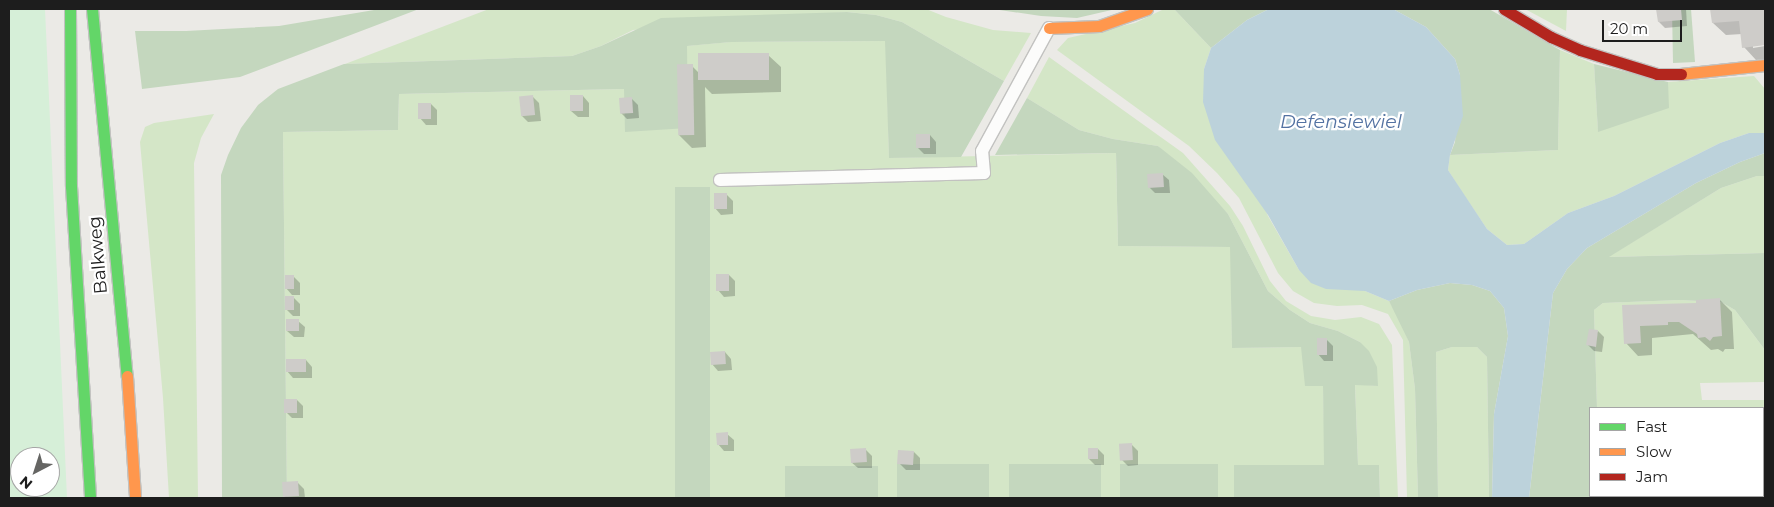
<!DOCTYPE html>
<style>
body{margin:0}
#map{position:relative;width:1774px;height:507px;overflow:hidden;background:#ebeae6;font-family:Montserrat,sans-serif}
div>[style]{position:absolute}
.grass>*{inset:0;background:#d4e6c7}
.forest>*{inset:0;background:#c4d7be;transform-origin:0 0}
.park>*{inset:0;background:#d6efd8}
.water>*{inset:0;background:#bcd2db}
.shadow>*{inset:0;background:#0003}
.building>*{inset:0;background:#ceccc9;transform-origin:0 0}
.roads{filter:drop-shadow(1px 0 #c2c2c0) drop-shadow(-1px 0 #c2c2c0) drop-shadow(0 1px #c2c2c0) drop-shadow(0 -1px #c2c2c0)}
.lane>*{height:12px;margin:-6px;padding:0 6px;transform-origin:6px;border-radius:6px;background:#fcfcfb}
.fast>*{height:11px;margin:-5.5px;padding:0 5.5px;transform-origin:5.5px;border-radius:5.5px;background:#63d668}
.slow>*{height:11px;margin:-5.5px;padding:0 5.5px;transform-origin:5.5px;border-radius:5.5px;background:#ff974d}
.jam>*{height:11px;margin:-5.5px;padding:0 5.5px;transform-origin:5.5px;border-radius:5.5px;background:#b3261e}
span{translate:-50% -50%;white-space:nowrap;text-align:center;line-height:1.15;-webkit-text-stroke:4.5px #fff;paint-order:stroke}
.street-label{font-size:18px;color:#1d1d1d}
.water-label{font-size:19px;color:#5372a2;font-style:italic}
.frame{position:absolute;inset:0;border:10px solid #1d1d1d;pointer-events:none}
.legend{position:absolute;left:1589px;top:407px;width:175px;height:90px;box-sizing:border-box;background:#fff;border:1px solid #a5a5a5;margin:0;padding:6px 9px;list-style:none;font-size:15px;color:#1d1d1d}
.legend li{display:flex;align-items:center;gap:10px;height:25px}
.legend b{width:25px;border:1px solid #a5a5a5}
.north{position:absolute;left:10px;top:447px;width:50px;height:50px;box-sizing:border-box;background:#fff;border:1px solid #a5a5a5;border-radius:50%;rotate:220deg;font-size:14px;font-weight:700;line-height:20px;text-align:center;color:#1d1d1d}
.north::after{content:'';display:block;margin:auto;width:18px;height:22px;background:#656563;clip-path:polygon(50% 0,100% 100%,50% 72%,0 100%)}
.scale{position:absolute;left:1602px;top:20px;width:80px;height:22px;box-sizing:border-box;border:2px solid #1d1d1d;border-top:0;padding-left:6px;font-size:15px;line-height:18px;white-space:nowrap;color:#1d1d1d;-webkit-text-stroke:4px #fff;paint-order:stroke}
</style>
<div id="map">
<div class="grass">
<div style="clip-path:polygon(489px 9px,926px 9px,946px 17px,993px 30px,1031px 33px,1004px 81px,902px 22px,876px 15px,847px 12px,633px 30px,601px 46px,572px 56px,345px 64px)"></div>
<div style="clip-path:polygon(1164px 9px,1174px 9px,1211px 48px,1204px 69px,1268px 216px,1299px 270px,1365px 291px,1389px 301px,1401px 322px,1409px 342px,1415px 389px,1418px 498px,1407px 498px,1403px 340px,1388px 314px,1362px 305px,1337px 306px,1314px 303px,1293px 291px,1278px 273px,1239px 198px,1217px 173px,1189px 146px,1057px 50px,1068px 38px,1135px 23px)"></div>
<div style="clip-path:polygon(1525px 9px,1567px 9px,1566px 31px)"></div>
<div style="clip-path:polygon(886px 41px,889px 158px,1116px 153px,1118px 246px,1231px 247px,1232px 348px,1301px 347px,1323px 386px,1326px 498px,287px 498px,283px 132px,398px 130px,399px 94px,624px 89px,687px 82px,686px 46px,730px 42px)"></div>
<div style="clip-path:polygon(1560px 50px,1594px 64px,1598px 131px,1668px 82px,1754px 76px,1765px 89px,1765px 133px,1749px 133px,1720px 143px,1614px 196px,1568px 213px,1524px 244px,1507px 245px,1487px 229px,1458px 186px,1448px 170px,1450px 155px,1558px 150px)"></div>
<div style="clip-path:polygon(1049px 57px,1183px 153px,1230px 206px,1243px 226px,1270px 281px,1286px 301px,1311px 316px,1335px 320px,1361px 317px,1379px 324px,1392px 345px,1398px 498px,1380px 498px,1379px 465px,1358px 465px,1355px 384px,1378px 386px,1360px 342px,1338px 331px,1310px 323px,1290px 310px,1268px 291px,1228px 214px,1158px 146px,1113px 139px,1079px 130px,1027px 98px)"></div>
<div style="clip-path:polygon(214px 114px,201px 138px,194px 163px,198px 498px,169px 498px,163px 398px,140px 142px,145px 127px,154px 123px)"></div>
<div style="clip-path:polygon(1757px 176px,1765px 176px,1765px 253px,1608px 257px,1721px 188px)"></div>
<div style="clip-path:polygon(1679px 300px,1721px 302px,1735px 310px,1765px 350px,1765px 382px,1700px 383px,1702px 400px,1765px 400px,1765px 498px,1601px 498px,1601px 496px,1763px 496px,1763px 408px,1597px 408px,1594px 310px,1603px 303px)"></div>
<div style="clip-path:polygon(1452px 347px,1477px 347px,1487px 357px,1489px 498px,1438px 498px,1436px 352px)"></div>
</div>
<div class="forest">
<div style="clip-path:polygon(380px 9px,419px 9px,240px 77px,142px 89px,135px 31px,186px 31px,279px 26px)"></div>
<div style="clip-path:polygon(993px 9px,1116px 9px,1077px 18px,1041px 16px)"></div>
<div style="clip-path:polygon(1174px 9px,1269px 9px,1247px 20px,1211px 48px)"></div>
<div style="clip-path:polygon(1393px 9px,1489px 9px,1560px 50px,1558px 150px,1450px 155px,1455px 142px,1460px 75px,1455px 59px,1426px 27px)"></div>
<div style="clip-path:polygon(1672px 9px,1691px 9px,1695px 62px,1673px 63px)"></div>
<div style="clip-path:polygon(847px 12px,876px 15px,902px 22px,1004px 81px,961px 157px,889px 158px,885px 41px,731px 42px,687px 46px,688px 128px,625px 132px,624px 89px,399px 94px,398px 130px,283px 132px,287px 498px,222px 498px,221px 175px,228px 155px,241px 128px,258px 105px,278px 89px,344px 64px,572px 56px,601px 46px,661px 18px)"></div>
<div style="clip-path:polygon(1594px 64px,1668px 82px,1669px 108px,1598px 132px)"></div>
<div style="clip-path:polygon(1027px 98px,1079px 130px,1113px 139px,1158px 146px,1192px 173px,1228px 214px,1268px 291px,1290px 310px,1310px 323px,1338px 331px,1360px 342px,1369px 351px,1377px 367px,1378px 386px,1355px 385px,1358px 465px,1379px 465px,1380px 498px,1234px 498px,1234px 465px,1324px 465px,1323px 386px,1305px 386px,1301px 347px,1232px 348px,1230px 247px,1118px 246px,1116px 153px,995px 155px)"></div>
<div style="clip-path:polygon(1765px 153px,1765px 176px,1757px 176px,1721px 188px,1609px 257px,1765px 253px,1765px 350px,1735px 310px,1721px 302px,1679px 300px,1603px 303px,1594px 310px,1597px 408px,1590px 408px,1590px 496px,1601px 496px,1601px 498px,1529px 498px,1553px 293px,1567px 269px,1587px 248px,1696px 183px,1740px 162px)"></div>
<div style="left:675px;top:187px;width:35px;height:311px"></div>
<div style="clip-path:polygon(1450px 283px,1472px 285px,1490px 291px,1504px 308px,1508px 336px,1494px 414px,1492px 498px,1489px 498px,1487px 357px,1477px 347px,1452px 347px,1436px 352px,1438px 498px,1418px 498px,1415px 389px,1409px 342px,1389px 301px,1417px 290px)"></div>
<div style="left:897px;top:464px;width:92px;height:34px"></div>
<div style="left:1101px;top:464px;width:34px;height:92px;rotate:90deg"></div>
<div style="left:1218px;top:464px;width:34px;height:98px;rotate:90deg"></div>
<div style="left:785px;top:466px;width:93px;height:32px"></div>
</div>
<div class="park">
<div style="clip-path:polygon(evenodd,9px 9px,45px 9px,67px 498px,9px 498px,9px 9px,20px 457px,50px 457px,50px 487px,20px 487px,20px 457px)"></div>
</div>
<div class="water">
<div style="clip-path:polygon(1269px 9px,1393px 9px,1426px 27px,1455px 59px,1460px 75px,1463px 116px,1450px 155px,1448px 170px,1487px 229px,1507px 245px,1524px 244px,1568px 213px,1614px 196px,1720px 143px,1749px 133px,1765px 133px,1765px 153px,1740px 162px,1696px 183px,1587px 248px,1567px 269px,1553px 293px,1529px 498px,1492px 498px,1494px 414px,1508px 336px,1504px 308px,1490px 291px,1472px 285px,1450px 283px,1417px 290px,1389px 301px,1365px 291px,1326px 289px,1311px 283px,1299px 270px,1268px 215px,1215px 140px,1203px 102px,1204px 69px,1211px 48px,1247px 20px)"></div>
</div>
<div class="shadow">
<div style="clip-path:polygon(1657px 9px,1686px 9px,1687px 26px,1665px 28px,1659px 22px)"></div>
<div style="clip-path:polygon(1712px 9px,1765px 9px,1765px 44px,1753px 45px,1753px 48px,1765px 46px,1765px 59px,1756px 60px,1744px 47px,1742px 34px,1726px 35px,1713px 23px)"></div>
<div style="clip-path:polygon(768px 55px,781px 67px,781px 92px,712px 94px,705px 87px,706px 147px,692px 148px,679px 135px,692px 66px,699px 73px)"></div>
<div style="clip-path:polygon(583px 96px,589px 103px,589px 117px,578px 117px,571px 111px)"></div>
<div style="clip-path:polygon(533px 97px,539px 103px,541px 121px,528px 122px,522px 116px)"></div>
<div style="clip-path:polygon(631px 98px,638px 105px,639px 118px,627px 119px,621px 113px)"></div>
<div style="clip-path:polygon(431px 104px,437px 110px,437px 125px,426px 125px,420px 118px)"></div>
<div style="clip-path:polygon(930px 135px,936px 142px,936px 154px,924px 154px,917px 147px)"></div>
<div style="clip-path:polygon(1162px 174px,1169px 180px,1170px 193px,1155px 193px,1149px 187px)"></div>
<div style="clip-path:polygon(726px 194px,733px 201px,733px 214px,721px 215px,715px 208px)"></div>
<div style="clip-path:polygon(729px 275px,735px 281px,735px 296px,724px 297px,718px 290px)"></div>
<div style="clip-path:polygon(294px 277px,300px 283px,300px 295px,292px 295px,286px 288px)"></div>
<div style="clip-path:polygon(294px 298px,300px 304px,300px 316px,293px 316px,286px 309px)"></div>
<div style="clip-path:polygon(1719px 299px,1732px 312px,1734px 349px,1725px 349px,1723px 352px,1718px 349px,1711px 350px,1693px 334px,1652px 338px,1652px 355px,1638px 356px,1626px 343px,1624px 306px,1697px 304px)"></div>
<div style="clip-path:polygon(298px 321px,305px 327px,304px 337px,294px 337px,287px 331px)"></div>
<div style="clip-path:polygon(1598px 331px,1604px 337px,1602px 352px,1594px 351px,1588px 345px)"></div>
<div style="clip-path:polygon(1327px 340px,1333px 346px,1333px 361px,1324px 361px,1318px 354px)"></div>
<div style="clip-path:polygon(725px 352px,731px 359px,732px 370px,718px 371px,712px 364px)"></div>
<div style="clip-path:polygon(306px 360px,312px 367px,312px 378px,293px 378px,287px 371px)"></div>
<div style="clip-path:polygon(297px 400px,303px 406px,303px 418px,292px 418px,286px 412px)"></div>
<div style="clip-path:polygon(727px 434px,734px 440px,734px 451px,724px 451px,718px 444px)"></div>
<div style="clip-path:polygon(1132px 445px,1138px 451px,1138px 465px,1128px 466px,1121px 459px)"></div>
<div style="clip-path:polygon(1098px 449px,1104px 455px,1104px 465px,1095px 465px,1089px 459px)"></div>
<div style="clip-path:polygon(866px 450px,872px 456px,872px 468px,858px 468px,851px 462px)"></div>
<div style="clip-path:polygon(914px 452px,920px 458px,920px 470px,906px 470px,899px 463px)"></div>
<div style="clip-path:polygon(298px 483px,304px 489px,305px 498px,286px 498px,284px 496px)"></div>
</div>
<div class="building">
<div style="clip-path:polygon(1656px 9px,1681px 9px,1682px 20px,1658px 22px)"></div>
<div style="clip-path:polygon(1710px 9px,1765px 9px,1765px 45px,1742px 48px,1739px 21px,1712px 23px)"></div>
<div style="left:769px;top:53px;width:27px;height:71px;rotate:90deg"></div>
<div style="left:693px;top:64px;width:71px;height:16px;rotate:89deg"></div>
<div style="left:533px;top:95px;width:20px;height:14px;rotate:84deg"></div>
<div style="left:570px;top:95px;width:13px;height:16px"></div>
<div style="left:632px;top:97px;width:16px;height:13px;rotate:86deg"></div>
<div style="left:418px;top:103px;width:13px;height:16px"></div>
<div style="left:916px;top:134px;width:14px;height:14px"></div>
<div style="left:1163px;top:173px;width:14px;height:16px;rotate:86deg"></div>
<div style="left:714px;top:193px;width:13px;height:16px"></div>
<div style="left:716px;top:274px;width:13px;height:17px"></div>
<div style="left:285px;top:275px;width:9px;height:14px"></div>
<div style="left:285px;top:296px;width:9px;height:14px"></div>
<div style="clip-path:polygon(1720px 298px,1722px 336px,1713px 337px,1710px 341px,1705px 337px,1698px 338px,1697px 334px,1679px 322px,1668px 322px,1668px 325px,1640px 326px,1641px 343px,1624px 344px,1622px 305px,1696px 303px,1696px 300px)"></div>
<div style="left:286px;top:319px;width:13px;height:12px"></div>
<div style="clip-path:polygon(1589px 329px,1598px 330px,1596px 347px,1586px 345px)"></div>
<div style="left:1317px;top:338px;width:10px;height:17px"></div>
<div style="left:725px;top:351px;width:13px;height:15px;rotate:86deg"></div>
<div style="left:286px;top:359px;width:20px;height:13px"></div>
<div style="left:284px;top:399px;width:13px;height:14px"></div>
<div style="clip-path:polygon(728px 432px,728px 445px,717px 445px,716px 433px)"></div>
<div style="left:1132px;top:443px;width:17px;height:13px;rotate:87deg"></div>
<div style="left:866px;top:448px;width:14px;height:16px;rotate:86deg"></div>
<div style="left:1088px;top:448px;width:10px;height:11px"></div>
<div style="left:898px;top:450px;width:16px;height:14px;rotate:4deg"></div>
<div style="left:298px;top:481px;width:15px;height:16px;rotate:86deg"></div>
</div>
<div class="roads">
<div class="lane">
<div style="left:720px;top:180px;width:264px;rotate:-1.5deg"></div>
<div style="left:984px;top:173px;width:22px;rotate:-95deg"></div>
<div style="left:982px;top:151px;width:140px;rotate:-61.4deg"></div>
</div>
<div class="fast">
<div style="left:70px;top:9px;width:177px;rotate:89.7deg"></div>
<div style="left:71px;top:186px;width:313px;rotate:86.5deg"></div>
<div style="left:92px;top:9px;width:369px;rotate:84.6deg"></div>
</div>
<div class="slow">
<div style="left:1049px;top:28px;width:50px;rotate:-2.3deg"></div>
<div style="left:1099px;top:26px;width:51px;rotate:-19.5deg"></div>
<div style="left:1681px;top:74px;width:84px;rotate:-6.1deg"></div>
<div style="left:127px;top:376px;width:122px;rotate:86.2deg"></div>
</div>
<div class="jam">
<div style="left:1504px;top:9px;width:55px;rotate:30.8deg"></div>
<div style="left:1551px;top:37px;width:32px;rotate:24deg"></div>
<div style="left:1580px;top:50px;width:81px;rotate:17.3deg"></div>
<div style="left:1657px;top:74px;width:24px"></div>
</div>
</div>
<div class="street-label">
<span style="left:98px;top:255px;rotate:-95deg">Balkweg</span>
</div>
<div class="water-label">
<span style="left:1341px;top:122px">Defensiewiel</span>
</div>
<div class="frame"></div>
<ul class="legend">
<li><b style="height:6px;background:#63d668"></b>Fast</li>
<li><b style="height:6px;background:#ff974d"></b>Slow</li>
<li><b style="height:6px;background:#b3261e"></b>Jam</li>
</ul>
<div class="north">N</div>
<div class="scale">20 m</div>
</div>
